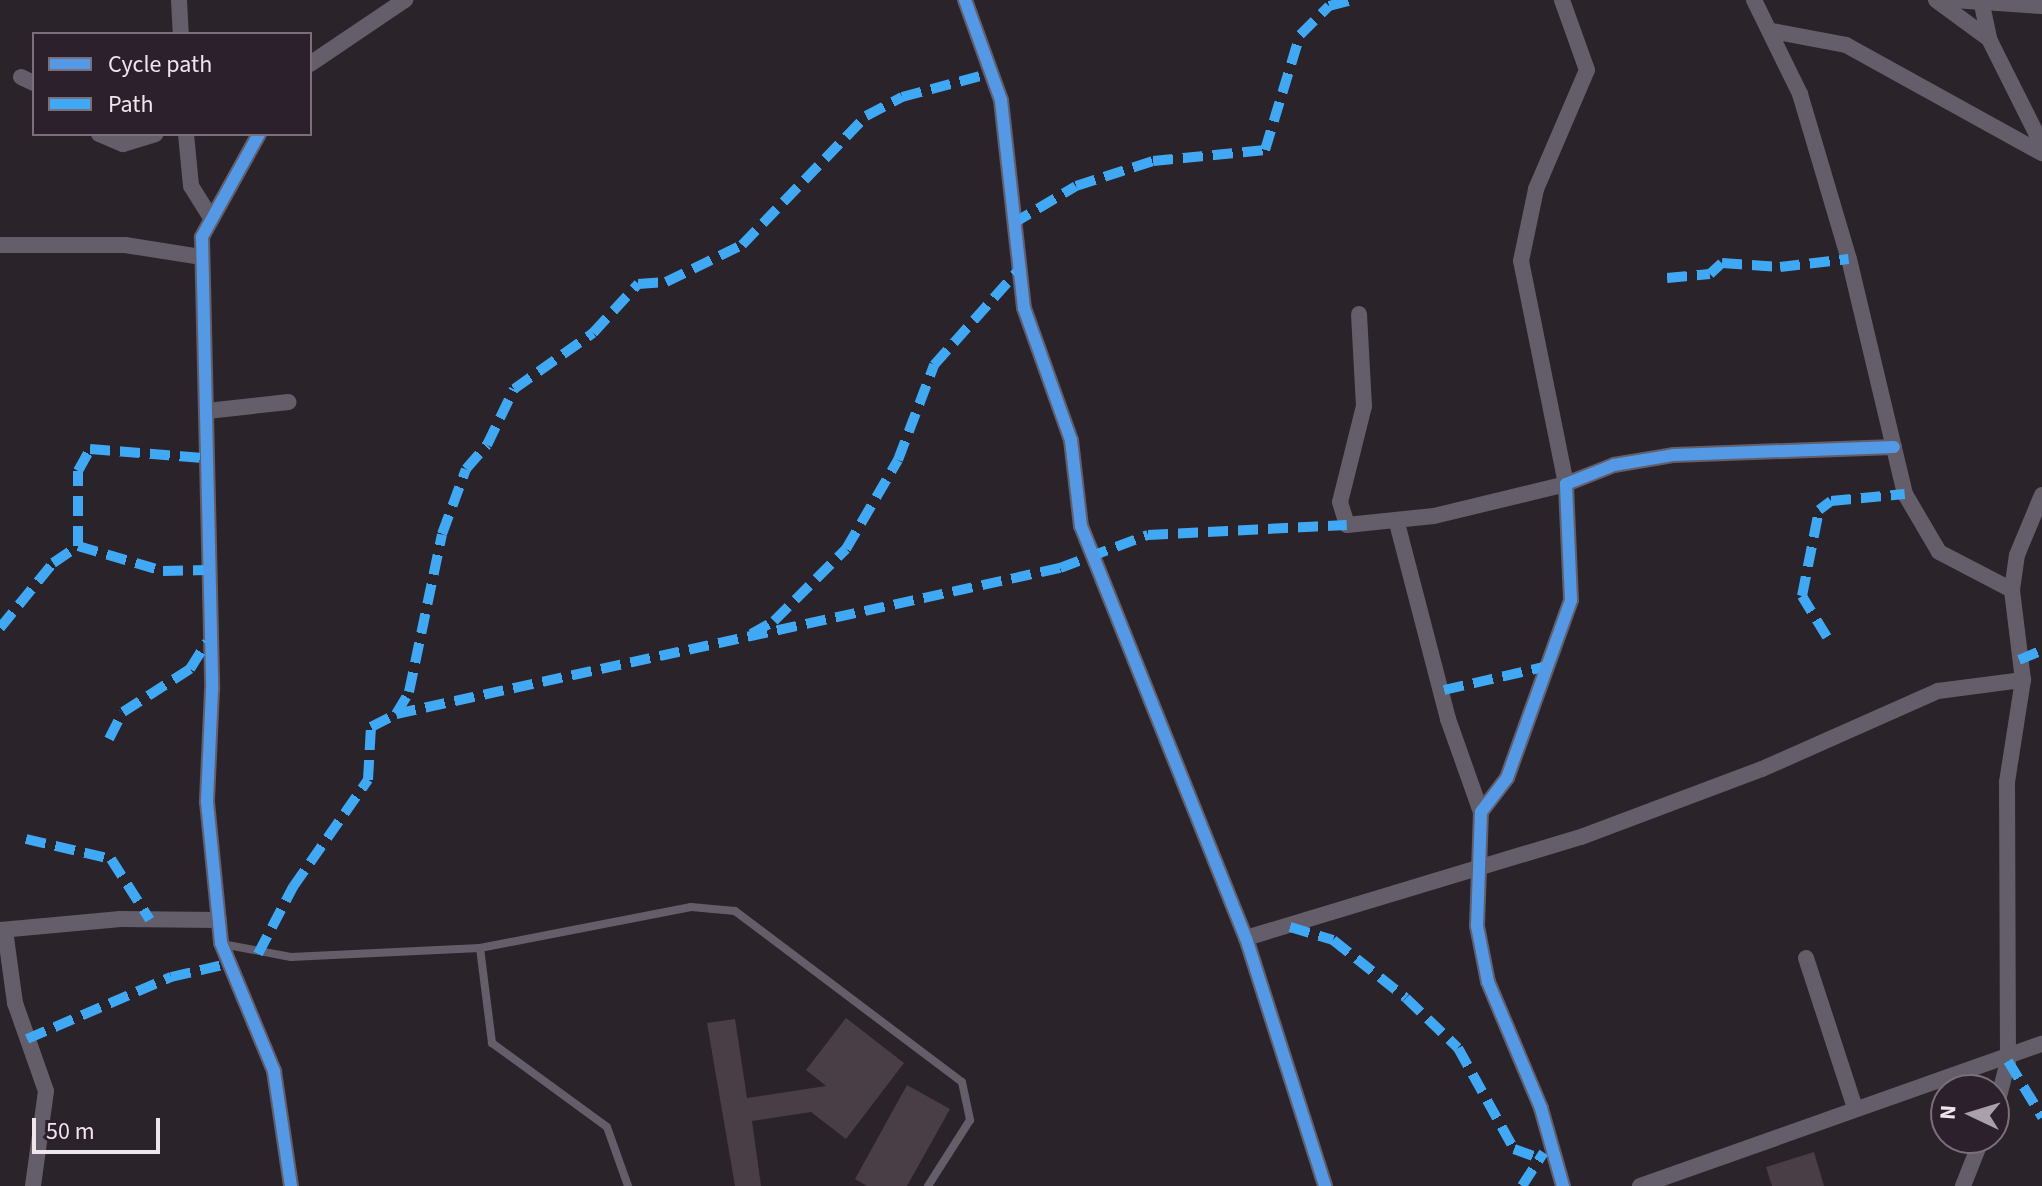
<!DOCTYPE html>
<style>
body{margin:0}
#map{position:relative;width:2042px;height:1186px;overflow:hidden;background:#2a232a;font-family:"Source Sans 3",sans-serif}
div>[style]{position:absolute}
.building>*{inset:0;background:#4a3e46}
.lane>*{height:8px;margin:-4px;padding:0 4px;transform-origin:4px;border-radius:4px;background:#635e69}
.street>*{height:16px;margin:-8px;padding:0 8px;transform-origin:8px;border-radius:8px;background:#635e69}
.quiet>*{height:10px;margin-top:-5px;transform-origin:0;background:repeating-linear-gradient(90deg,#3fa9f5 0 20px,transparent 0 30px)}
.cycleway>*{height:12px;margin:-6px;padding:0 6px;transform-origin:6px;border-radius:6px;background:#5399e6}
span{translate:-50% -50%;white-space:nowrap;text-align:center;line-height:1.15;-webkit-text-stroke:6px #2d202d;paint-order:stroke}
.legend{position:absolute;left:32px;top:32px;width:280px;height:104px;box-sizing:border-box;background:#2d202d;border:2px solid #7a6f7a;margin:0;padding:10px 14px;list-style:none;font-size:24px;color:#eee5ed}
.legend li{display:flex;align-items:center;gap:16px;height:40px}
.legend b{width:40px;border:2px solid #7a6f7a}
.north{position:absolute;left:1930px;top:1074px;width:80px;height:80px;box-sizing:border-box;background:#2d202d;border:2px solid #7a6f7a;border-radius:50%;rotate:274deg;font-size:22px;font-weight:700;line-height:32px;text-align:center;color:#eee5ed}
.north::after{content:'';display:block;margin:auto;width:28px;height:36px;background:#a9a1a9;clip-path:polygon(50% 0,100% 100%,50% 72%,0 100%)}
.scale{position:absolute;left:32px;top:1118px;width:128px;height:36px;box-sizing:border-box;border:4px solid #eee5ed;border-top:0;padding-left:10px;font-size:24px;line-height:28px;white-space:nowrap;color:#eee5ed;-webkit-text-stroke:6px #2d202d;paint-order:stroke}
</style>
<div id="map">
<div class="building">
<div style="clip-path:polygon(846px 1018px,904px 1063px,846px 1139px,811px 1112px,752px 1121px,761px 1186px,735px 1186px,707px 1023px,735px 1019px,747px 1098px,826px 1086px,806px 1070px)"></div>
<div style="clip-path:polygon(907px 1085px,950px 1109px,907px 1186px,867px 1186px,855px 1179px)"></div>
<div style="clip-path:polygon(1814px 1152px,1824px 1186px,1772px 1186px,1766px 1167px)"></div>
</div>
<div class="lane">
<div style="left:222px;top:944px;width:70px;rotate:10.7deg"></div>
<div style="left:291px;top:957px;width:189px;rotate:-2.7deg"></div>
<div style="left:480px;top:948px;width:215px;rotate:-11deg"></div>
<div style="left:691px;top:907px;width:44px;rotate:5.2deg"></div>
<div style="left:735px;top:911px;width:284px;rotate:37deg"></div>
<div style="left:962px;top:1082px;width:39px;rotate:78deg"></div>
<div style="left:970px;top:1120px;width:78px;rotate:122.5deg"></div>
<div style="left:480px;top:948px;width:96px;rotate:82.8deg"></div>
<div style="left:492px;top:1043px;width:142px;rotate:36.1deg"></div>
<div style="left:607px;top:1127px;width:63px;rotate:70.4deg"></div>
</div>
<div class="street">
<div style="left:179px;top:0;width:34px;rotate:87deg"></div>
<div style="left:965px;top:0;width:106px;rotate:70.2deg"></div>
<div style="left:1001px;top:100px;width:209px;rotate:83.7deg"></div>
<div style="left:1024px;top:308px;width:140px;rotate:70.4deg"></div>
<div style="left:1071px;top:440px;width:87px;rotate:83.4deg"></div>
<div style="left:1081px;top:526px;width:444px;rotate:68.2deg"></div>
<div style="left:1246px;top:938px;width:260px;rotate:72.3deg"></div>
<div style="left:1754px;top:0;width:105px;rotate:63.9deg"></div>
<div style="left:1800px;top:94px;width:172px;rotate:73.5deg"></div>
<div style="left:1849px;top:259px;width:242px;rotate:76.6deg"></div>
<div style="left:1905px;top:494px;width:67px;rotate:59.6deg"></div>
<div style="left:1939px;top:552px;width:82px;rotate:27.5deg"></div>
<div style="left:1936px;top:0;width:66px;rotate:36.3deg"></div>
<div style="left:1953px;top:0;width:89px;rotate:3.9deg"></div>
<div style="left:1981px;top:0;width:40px;rotate:78deg"></div>
<div style="left:1989px;top:39px;width:119px;rotate:63.4deg"></div>
<div style="left:1772px;top:31px;width:75px;rotate:10.7deg"></div>
<div style="left:1846px;top:45px;width:224px;rotate:28.9deg"></div>
<div style="left:310px;top:64px;width:115px;rotate:-34deg"></div>
<div style="left:21px;top:77px;width:14px;rotate:25deg"></div>
<div style="left:99px;top:134px;width:26px;rotate:23deg"></div>
<div style="left:123px;top:144px;width:34px;rotate:-17deg"></div>
<div style="left:186px;top:134px;width:52px;rotate:84.5deg"></div>
<div style="left:191px;top:186px;width:34px;rotate:58deg"></div>
<div style="left:259px;top:134px;width:118px;rotate:119deg"></div>
<div style="left:202px;top:237px;width:453px;rotate:88.7deg"></div>
<div style="left:212px;top:690px;width:112px;rotate:92.6deg"></div>
<div style="left:207px;top:802px;width:142px;rotate:84.3deg"></div>
<div style="left:221px;top:943px;width:139px;rotate:67.5deg"></div>
<div style="left:274px;top:1071px;width:116px;rotate:81.6deg"></div>
<div style="left:0;top:245px;width:125px"></div>
<div style="left:125px;top:245px;width:78px;rotate:8.9deg"></div>
<div style="left:1359px;top:314px;width:92px;rotate:86.9deg"></div>
<div style="left:1364px;top:406px;width:99px;rotate:104deg"></div>
<div style="left:1340px;top:502px;width:24px;rotate:73deg"></div>
<div style="left:1347px;top:525px;width:87px;rotate:-5.9deg"></div>
<div style="left:1434px;top:516px;width:136px;rotate:-13.6deg"></div>
<div style="left:1566px;top:484px;width:227px;rotate:-101.4deg"></div>
<div style="left:1521px;top:261px;width:74px;rotate:-78.2deg"></div>
<div style="left:1536px;top:189px;width:129px;rotate:-66.8deg"></div>
<div style="left:1587px;top:70px;width:74px;rotate:-109.7deg"></div>
<div style="left:207px;top:411px;width:82px;rotate:-6.3deg"></div>
<div style="left:1397px;top:523px;width:203px;rotate:75.4deg"></div>
<div style="left:1448px;top:719px;width:99px;rotate:70.5deg"></div>
<div style="left:0;top:930px;width:121px;rotate:-5.2deg"></div>
<div style="left:120px;top:919px;width:99px;rotate:0.6deg"></div>
<div style="left:5px;top:930px;width:74px;rotate:82.2deg"></div>
<div style="left:15px;top:1003px;width:93px;rotate:70.6deg"></div>
<div style="left:46px;top:1091px;width:96px;rotate:97.8deg"></div>
<div style="left:1246px;top:938px;width:350px;rotate:-16.8deg"></div>
<div style="left:1581px;top:837px;width:193px;rotate:-20.6deg"></div>
<div style="left:1762px;top:769px;width:193px;rotate:-23.9deg"></div>
<div style="left:1938px;top:691px;width:86px;rotate:-7.4deg"></div>
<div style="left:1806px;top:958px;width:158px;rotate:71.9deg"></div>
<div style="left:1994px;top:1116px;width:57px;rotate:-75.7deg"></div>
<div style="left:2008px;top:1061px;width:279px;rotate:-90.2deg"></div>
<div style="left:2007px;top:782px;width:103px;rotate:-81.1deg"></div>
<div style="left:2023px;top:680px;width:91px;rotate:-97deg"></div>
<div style="left:2012px;top:590px;width:35px;rotate:-82deg"></div>
<div style="left:2017px;top:555px;width:65px;rotate:-67.4deg"></div>
<div style="left:1563px;top:1186px;width:81px;rotate:-105.8deg"></div>
<div style="left:1541px;top:1108px;width:137px;rotate:-112.8deg"></div>
<div style="left:1488px;top:982px;width:57px;rotate:-101.1deg"></div>
<div style="left:1477px;top:926px;width:114px;rotate:-88deg"></div>
<div style="left:1481px;top:812px;width:43px;rotate:-52.6deg"></div>
<div style="left:1507px;top:778px;width:189px;rotate:-70.2deg"></div>
<div style="left:1571px;top:600px;width:116px;rotate:-92.5deg"></div>
<div style="left:1566px;top:484px;width:52px;rotate:-21.6deg"></div>
<div style="left:1614px;top:465px;width:61px;rotate:-9.5deg"></div>
<div style="left:1674px;top:455px;width:220px;rotate:-2.1deg"></div>
<div style="left:1640px;top:1186px;width:426px;rotate:-19.5deg"></div>
<div style="left:1963px;top:1186px;width:52px;rotate:-68.4deg"></div>
</div>
<div class="quiet">
<div style="left:1012px;top:224px;width:74px;rotate:-30.7deg"></div>
<div style="left:1076px;top:186px;width:81px;rotate:-18deg"></div>
<div style="left:1153px;top:161px;width:113px;rotate:-5.6deg"></div>
<div style="left:1265px;top:150px;width:120px;rotate:-73.1deg"></div>
<div style="left:1300px;top:35px;width:41px;rotate:-45deg"></div>
<div style="left:1329px;top:6px;width:23px;rotate:-15deg"></div>
<div style="left:1667px;top:278px;width:43px;rotate:-5.3deg"></div>
<div style="left:1710px;top:274px;width:16px;rotate:-43deg"></div>
<div style="left:1722px;top:263px;width:58px;rotate:3.9deg"></div>
<div style="left:1780px;top:267px;width:69px;rotate:-6.6deg"></div>
<div style="left:78px;top:546px;width:75px;rotate:-90deg"></div>
<div style="left:78px;top:471px;width:25px;rotate:-61deg"></div>
<div style="left:90px;top:449px;width:113px;rotate:4.6deg"></div>
<div style="left:0;top:628px;width:84px;rotate:-50.8deg"></div>
<div style="left:53px;top:563px;width:30px;rotate:-34deg"></div>
<div style="left:78px;top:546px;width:89px;rotate:16.4deg"></div>
<div style="left:163px;top:571px;width:45px;rotate:-1.3deg"></div>
<div style="left:751px;top:634px;width:26px;rotate:-29deg"></div>
<div style="left:774px;top:621px;width:102px;rotate:-45deg"></div>
<div style="left:846px;top:549px;width:103px;rotate:-59.7deg"></div>
<div style="left:898px;top:460px;width:102px;rotate:-69.2deg"></div>
<div style="left:934px;top:365px;width:125px;rotate:-48.3deg"></div>
<div style="left:1827px;top:637px;width:48px;rotate:-121.4deg"></div>
<div style="left:1802px;top:596px;width:88px;rotate:-78.8deg"></div>
<div style="left:1819px;top:510px;width:15px;rotate:-37deg"></div>
<div style="left:1831px;top:501px;width:74px;rotate:-5.4deg"></div>
<div style="left:2019px;top:660px;width:25px;rotate:-23deg"></div>
<div style="left:1444px;top:690px;width:107px;rotate:-13deg"></div>
<div style="left:396px;top:714px;width:680px;rotate:-12.4deg"></div>
<div style="left:1060px;top:568px;width:94px;rotate:-20.6deg"></div>
<div style="left:1148px;top:535px;width:199px;rotate:-2.9deg"></div>
<div style="left:109px;top:739px;width:30px;rotate:-63deg"></div>
<div style="left:123px;top:712px;width:80px;rotate:-32.7deg"></div>
<div style="left:190px;top:669px;width:32px;rotate:-58deg"></div>
<div style="left:26px;top:839px;width:87px;rotate:13.2deg"></div>
<div style="left:111px;top:859px;width:72px;rotate:57.4deg"></div>
<div style="left:1290px;top:927px;width:45px;rotate:16.8deg"></div>
<div style="left:1333px;top:940px;width:93px;rotate:38.5deg"></div>
<div style="left:1406px;top:998px;width:72px;rotate:43.9deg"></div>
<div style="left:1458px;top:1048px;width:115px;rotate:61deg"></div>
<div style="left:1514px;top:1149px;width:27px;rotate:20deg"></div>
<div style="left:258px;top:954px;width:76px;rotate:-62.4deg"></div>
<div style="left:293px;top:887px;width:131px;rotate:-55deg"></div>
<div style="left:368px;top:780px;width:53px;rotate:-86.8deg"></div>
<div style="left:371px;top:727px;width:28px;rotate:-27deg"></div>
<div style="left:396px;top:714px;width:26px;rotate:-59deg"></div>
<div style="left:409px;top:692px;width:161px;rotate:-78.2deg"></div>
<div style="left:442px;top:534px;width:69px;rotate:-69.7deg"></div>
<div style="left:466px;top:469px;width:32px;rotate:-49deg"></div>
<div style="left:487px;top:445px;width:62px;rotate:-64.3deg"></div>
<div style="left:514px;top:389px;width:97px;rotate:-35.3deg"></div>
<div style="left:593px;top:333px;width:67px;rotate:-47.4deg"></div>
<div style="left:638px;top:284px;width:28px;rotate:-4deg"></div>
<div style="left:666px;top:282px;width:85px;rotate:-26deg"></div>
<div style="left:742px;top:245px;width:179px;rotate:-46.1deg"></div>
<div style="left:866px;top:116px;width:41px;rotate:-27.8deg"></div>
<div style="left:902px;top:97px;width:96px;rotate:-15deg"></div>
<div style="left:27px;top:1039px;width:157px;rotate:-23.3deg"></div>
<div style="left:171px;top:977px;width:57px;rotate:-13.1deg"></div>
<div style="left:2008px;top:1061px;width:66px;rotate:58.7deg"></div>
<div style="left:1522px;top:1186px;width:40px;rotate:-57.1deg"></div>
</div>
<div class="cycleway">
<div style="left:965px;top:0;width:106px;rotate:70.2deg"></div>
<div style="left:1001px;top:100px;width:209px;rotate:83.7deg"></div>
<div style="left:1024px;top:308px;width:140px;rotate:70.4deg"></div>
<div style="left:1071px;top:440px;width:87px;rotate:83.4deg"></div>
<div style="left:1081px;top:526px;width:444px;rotate:68.2deg"></div>
<div style="left:1246px;top:938px;width:260px;rotate:72.3deg"></div>
<div style="left:259px;top:134px;width:118px;rotate:119deg"></div>
<div style="left:202px;top:237px;width:453px;rotate:88.7deg"></div>
<div style="left:212px;top:690px;width:112px;rotate:92.6deg"></div>
<div style="left:207px;top:802px;width:142px;rotate:84.3deg"></div>
<div style="left:221px;top:943px;width:139px;rotate:67.5deg"></div>
<div style="left:274px;top:1071px;width:116px;rotate:81.6deg"></div>
<div style="left:1563px;top:1186px;width:81px;rotate:-105.8deg"></div>
<div style="left:1541px;top:1108px;width:137px;rotate:-112.8deg"></div>
<div style="left:1488px;top:982px;width:57px;rotate:-101.1deg"></div>
<div style="left:1477px;top:926px;width:114px;rotate:-88deg"></div>
<div style="left:1481px;top:812px;width:43px;rotate:-52.6deg"></div>
<div style="left:1507px;top:778px;width:189px;rotate:-70.2deg"></div>
<div style="left:1571px;top:600px;width:116px;rotate:-92.5deg"></div>
<div style="left:1566px;top:484px;width:52px;rotate:-21.6deg"></div>
<div style="left:1614px;top:465px;width:61px;rotate:-9.5deg"></div>
<div style="left:1674px;top:455px;width:220px;rotate:-2.1deg"></div>
</div>
<ul class="legend">
<li><b style="height:10px;background:#5399e6"></b>Cycle path</li>
<li><b style="height:10px;background:#3fa9f5"></b>Path</li>
</ul>
<div class="north">N</div>
<div class="scale">50 m</div>
</div>
